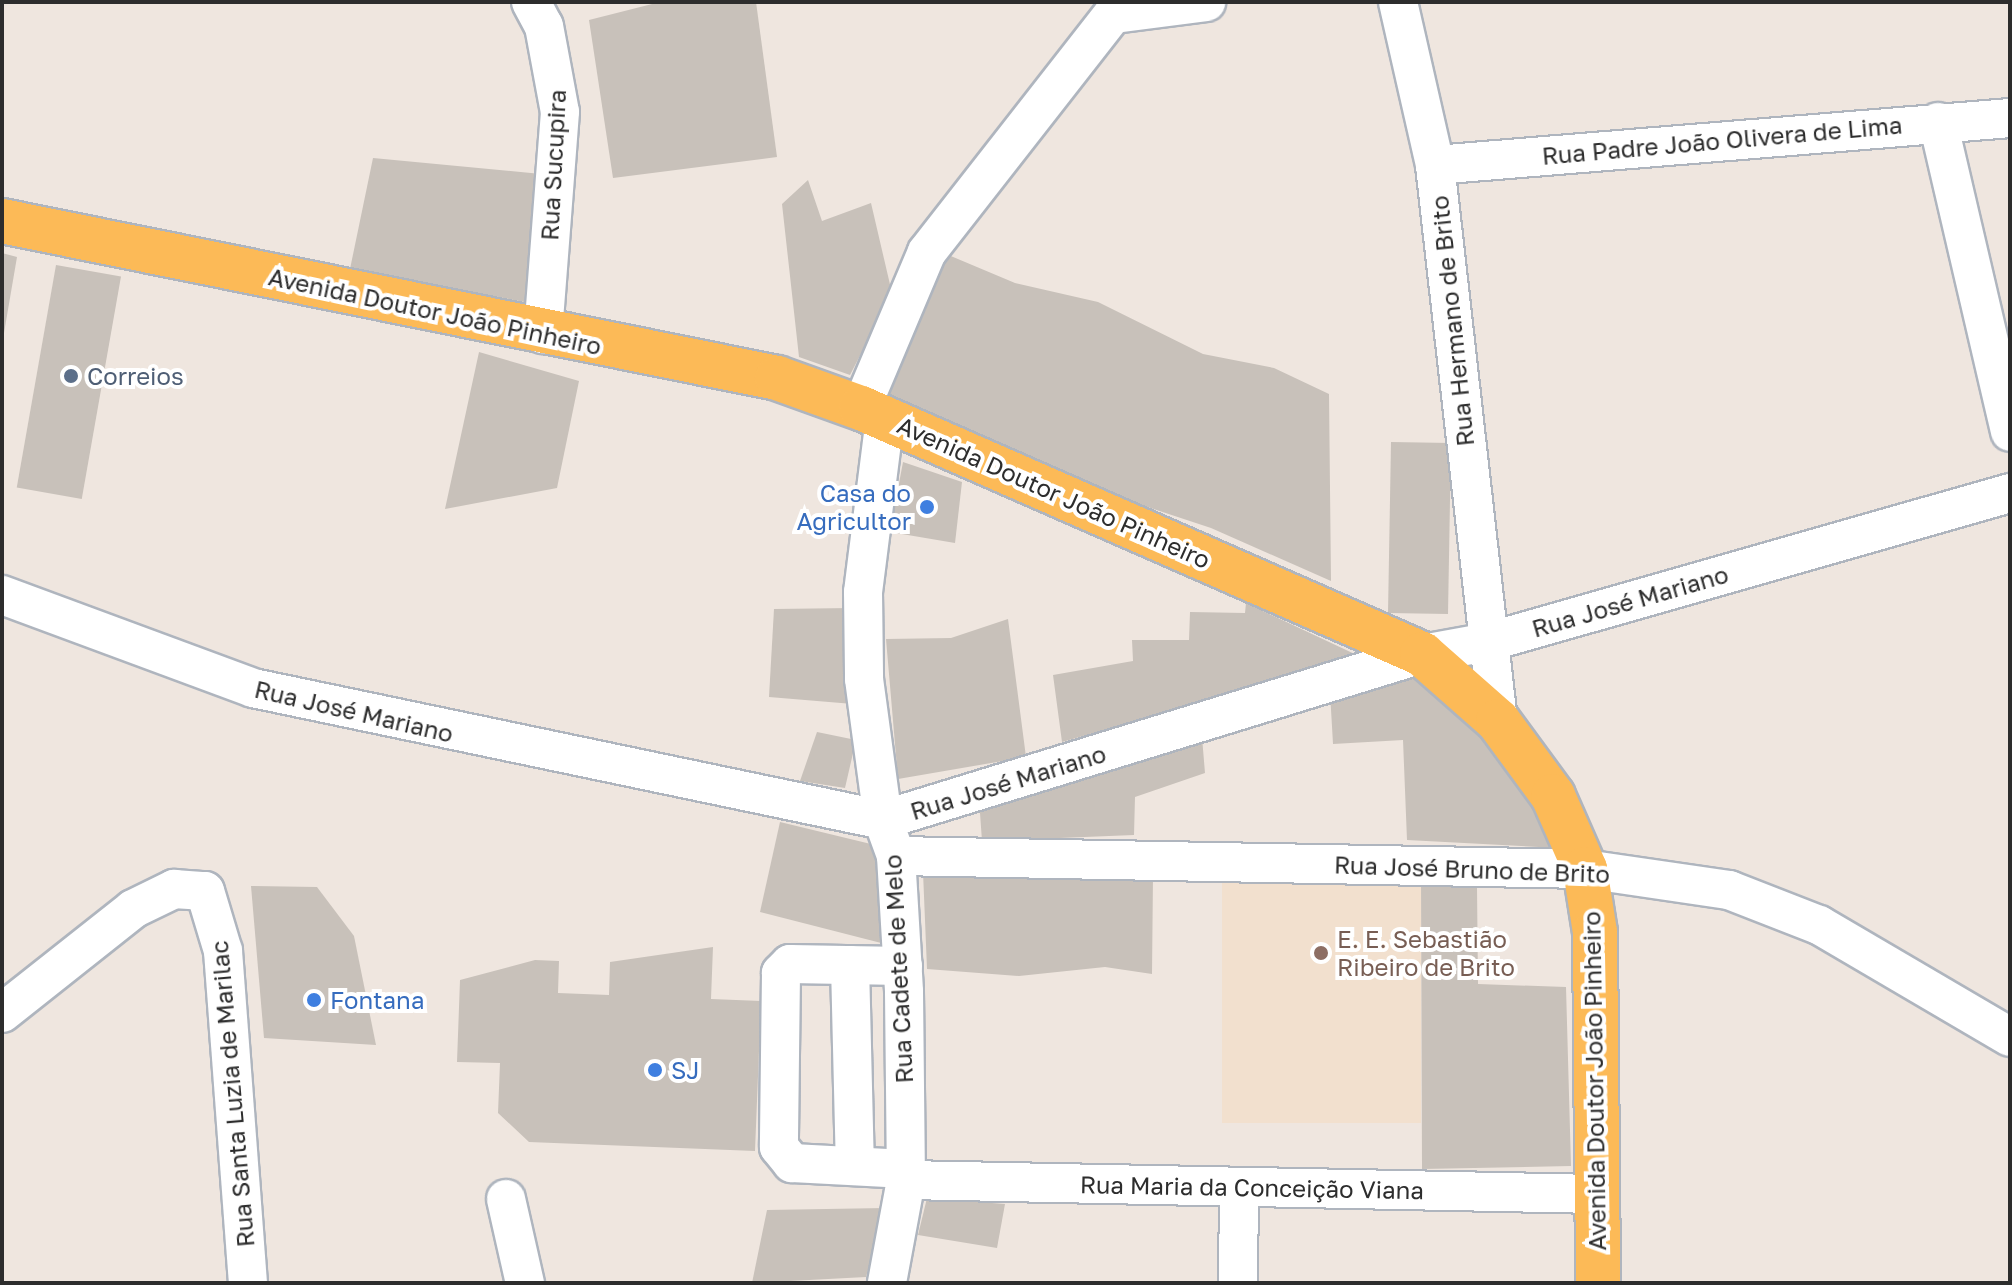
<!DOCTYPE html>
<meta charset="utf-8">
<style>
body{margin:0}
#map{position:relative;width:2012px;height:1285px;overflow:hidden;background:#efe6df;font-family:"Golos Text",sans-serif}
div>[style]{position:absolute}
.education>*{inset:0;background:#f2e0ce;transform-origin:0 0}
.building>*{inset:0;background:#c8c1ba;transform-origin:0 0}
.roads{filter:drop-shadow(2px 0 #afb5be) drop-shadow(-2px 0 #afb5be) drop-shadow(0 2px #afb5be) drop-shadow(0 -2px #afb5be)}
.minor>*{height:38px;margin:-19px;padding:0 19px;transform-origin:19px;border-radius:19px;background:#fff}
.major>*{height:44px;margin:-22px;padding:0 22px;transform-origin:22px;border-radius:22px;background:#fcba57}
.dots>*{width:22px;height:22px;translate:-50% -50%;box-sizing:border-box;border:4px solid #fff;border-radius:50%}
span{translate:-50% -50%;white-space:nowrap;text-align:center;line-height:1.15;-webkit-text-stroke:8px #fff;paint-order:stroke}
.street-label{font-size:24px;color:#2d2d2d}
.service-label{font-size:24px;color:#4e5e75}
.left{translate:0 -50%;text-align:left}
.shop-label{font-size:24px;color:#366cbe}
.right{translate:-100% -50%;text-align:right}
.education-label{font-size:24px;color:#785e54}
.frame{position:absolute;inset:0;border:4px solid #2d2d2d;pointer-events:none}
</style>
<div id="map">
<div class="education">
<div style="left:1222px;top:876px;width:199px;height:247px"></div>
</div>
<div class="building">
<div style="clip-path:polygon(660px 2px,756px 2px,777px 157px,613px 178px,589px 20px)"></div>
<div style="clip-path:polygon(373px 158px,541px 174px,535px 304px,350px 269px)"></div>
<div style="clip-path:polygon(808px 180px,822px 221px,871px 203px,892px 293px,850px 375px,799px 357px,782px 204px)"></div>
<div style="clip-path:polygon(2px 253px,17px 257px,4px 333px,2px 333px)"></div>
<div style="clip-path:polygon(946px 254px,1015px 283px,1098px 302px,1203px 354px,1274px 368px,1329px 394px,1331px 581px,1211px 528px,1084px 486px,878px 391px)"></div>
<div style="left:56px;top:265px;width:66px;height:226px;rotate:10deg"></div>
<div style="clip-path:polygon(479px 352px,579px 381px,557px 488px,445px 509px)"></div>
<div style="left:1391px;top:442px;width:60px;height:171px;rotate:1deg"></div>
<div style="clip-path:polygon(903px 462px,962px 482px,955px 543px,890px 532px)"></div>
<div style="clip-path:polygon(1246px 603px,1361px 657px,1062px 742px,1053px 675px,1133px 661px,1132px 640px,1189px 640px,1190px 612px,1245px 613px)"></div>
<div style="clip-path:polygon(852px 608px,853px 704px,769px 697px,774px 609px)"></div>
<div style="clip-path:polygon(1008px 619px,1026px 757px,898px 779px,886px 639px,951px 638px)"></div>
<div style="clip-path:polygon(1429px 672px,1524px 774px,1558px 848px,1407px 840px,1403px 740px,1333px 744px,1330px 692px)"></div>
<div style="clip-path:polygon(817px 732px,856px 740px,845px 788px,800px 781px)"></div>
<div style="clip-path:polygon(1202px 737px,1205px 773px,1135px 797px,1134px 835px,982px 841px,979px 799px)"></div>
<div style="clip-path:polygon(780px 822px,875px 845px,889px 945px,760px 912px)"></div>
<div style="clip-path:polygon(923px 872px,1153px 876px,1152px 974px,1105px 967px,1019px 976px,927px 969px)"></div>
<div style="clip-path:polygon(1421px 876px,1477px 887px,1478px 984px,1566px 987px,1571px 1166px,1422px 1169px)"></div>
<div style="clip-path:polygon(251px 886px,317px 887px,354px 936px,376px 1045px,264px 1038px)"></div>
<div style="clip-path:polygon(713px 947px,711px 999px,761px 1001px,755px 1151px,529px 1142px,498px 1113px,500px 1063px,457px 1062px,460px 980px,535px 960px,559px 961px,558px 993px,609px 995px,610px 962px)"></div>
<div style="clip-path:polygon(927px 1198px,1005px 1204px,997px 1248px,918px 1235px)"></div>
<div style="clip-path:polygon(885px 1208px,866px 1277px,752px 1283px,767px 1210px)"></div>
</div>
<div class="roads">
<div class="minor">
<div style="left:531px;top:2px;width:27px;rotate:62deg"></div>
<div style="left:544px;top:26px;width:87px;rotate:79.5deg"></div>
<div style="left:560px;top:112px;width:223px;rotate:94.4deg"></div>
<div style="left:1398px;top:2px;width:167px;rotate:77.2deg"></div>
<div style="left:1435px;top:165px;width:560px;rotate:83.54deg"></div>
<div style="left:1114px;top:14px;width:93px;rotate:-7.4deg"></div>
<div style="left:1938px;top:122px;width:318px;rotate:76.9deg"></div>
<div style="left:1435px;top:165px;width:577px;rotate:-4.67deg"></div>
<div style="left:861px;top:408px;width:169px;rotate:-67.1deg"></div>
<div style="left:927px;top:252px;width:317px;rotate:-52deg"></div>
<div style="left:885px;top:418px;width:175px;rotate:97.2deg"></div>
<div style="left:863px;top:592px;width:87px;rotate:89.3deg"></div>
<div style="left:864px;top:679px;width:142px;rotate:82.3deg"></div>
<div style="left:883px;top:820px;width:38px;rotate:70deg"></div>
<div style="left:896px;top:856px;width:136px;rotate:86.6deg"></div>
<div style="left:904px;top:992px;width:188px;rotate:89.4deg"></div>
<div style="left:906px;top:1180px;width:105px;rotate:100.5deg"></div>
<div style="left:2px;top:595px;width:268px;rotate:20.3deg"></div>
<div style="left:253px;top:688px;width:644px;rotate:11.83deg"></div>
<div style="left:883px;top:820px;width:564px;rotate:-17.12deg"></div>
<div style="left:1422px;top:654px;width:67px;rotate:-10.3deg"></div>
<div style="left:1488px;top:642px;width:543px;rotate:-15.93deg"></div>
<div style="left:896px;top:856px;width:689px;rotate:1.08deg"></div>
<div style="left:1585px;top:869px;width:146px;rotate:8.3deg"></div>
<div style="left:1729px;top:890px;width:97px;rotate:21.3deg"></div>
<div style="left:1819px;top:925px;width:221px;rotate:30.4deg"></div>
<div style="left:850px;top:965px;width:201px;rotate:88.6deg"></div>
<div style="left:903px;top:966px;width:113px;rotate:-179deg"></div>
<div style="left:790px;top:964px;width:13px;rotate:135deg"></div>
<div style="left:781px;top:973px;width:174px;rotate:90.7deg"></div>
<div style="left:779px;top:1147px;width:21px;rotate:51deg"></div>
<div style="left:792px;top:1163px;width:114px;rotate:3deg"></div>
<div style="left:2px;top:1013px;width:167px;rotate:-38.4deg"></div>
<div style="left:133px;top:909px;width:46px;rotate:-26deg"></div>
<div style="left:174px;top:889px;width:31px;rotate:4deg"></div>
<div style="left:205px;top:891px;width:63px;rotate:73.3deg"></div>
<div style="left:223px;top:951px;width:333px;rotate:85.7deg"></div>
<div style="left:906px;top:1180px;width:691px;rotate:1.16deg"></div>
<div style="left:506px;top:1199px;width:86px;rotate:77.3deg"></div>
<div style="left:1238px;top:1283px;width:96px;rotate:-89.4deg"></div>
</div>
<div class="major">
<div style="left:2px;top:221px;width:791px;rotate:11.45deg"></div>
<div style="left:777px;top:378px;width:89px;rotate:19.7deg"></div>
<div style="left:861px;top:408px;width:613px;rotate:23.68deg"></div>
<div style="left:1422px;top:654px;width:101px;rotate:41.4deg"></div>
<div style="left:1498px;top:721px;width:93px;rotate:53.7deg"></div>
<div style="left:1553px;top:796px;width:80px;rotate:66.3deg"></div>
<div style="left:1585px;top:869px;width:64px;rotate:81deg"></div>
<div style="left:1595px;top:932px;width:351px;rotate:89.5deg"></div>
</div>
</div>
<div class="dots">
<div style="left:71px;top:376px;background:#5c6f8a"></div>
<div style="left:927px;top:507px;background:#3f7fe0"></div>
<div style="left:1321px;top:953px;background:#8d6e63"></div>
<div style="left:314px;top:1000px;background:#3f7fe0"></div>
<div style="left:655px;top:1070px;background:#3f7fe0"></div>
</div>
<div class="street-label">
<span style="left:1722px;top:140px;rotate:-5deg">Rua Padre João Olivera de Lima</span>
<span style="left:553px;top:165px;rotate:-87deg">Rua Sucupira</span>
<span style="left:435px;top:311px;rotate:12deg">Avenida Doutor João Pinheiro</span>
<span style="left:1452px;top:321px;rotate:-96deg">Rua Hermano de Brito</span>
<span style="left:1054px;top:492px;rotate:24deg">Avenida Doutor João Pinheiro</span>
<span style="left:1630px;top:601px;rotate:-16deg">Rua José Mariano</span>
<span style="left:354px;top:711px;rotate:13deg">Rua José Mariano</span>
<span style="left:1008px;top:782px;rotate:-17deg">Rua José Mariano</span>
<span style="left:1472px;top:869px;rotate:2deg">Rua José Bruno de Brito</span>
<span style="left:898px;top:969px;rotate:-93deg">Rua Cadete de Melo</span>
<span style="left:1594px;top:1081px;rotate:-91deg">Avenida Doutor João Pinheiro</span>
<span style="left:232px;top:1094px;rotate:-95deg">Rua Santa Luzia de Marilac</span>
<span style="left:1252px;top:1187px;rotate:1deg">Rua Maria da Conceição Viana</span>
</div>
<div class="service-label">
<span class="left" style="left:87px;top:376px">Correios</span>
</div>
<div class="shop-label">
<span class="right" style="left:911px;top:507px">Casa do<br>Agricultor</span>
<span class="left" style="left:330px;top:1000px">Fontana</span>
<span class="left" style="left:671px;top:1070px">SJ</span>
</div>
<div class="education-label">
<span class="left" style="left:1337px;top:953px">E. E. Sebastião<br>Ribeiro de Brito</span>
</div>
<div class="frame"></div>
</div>
